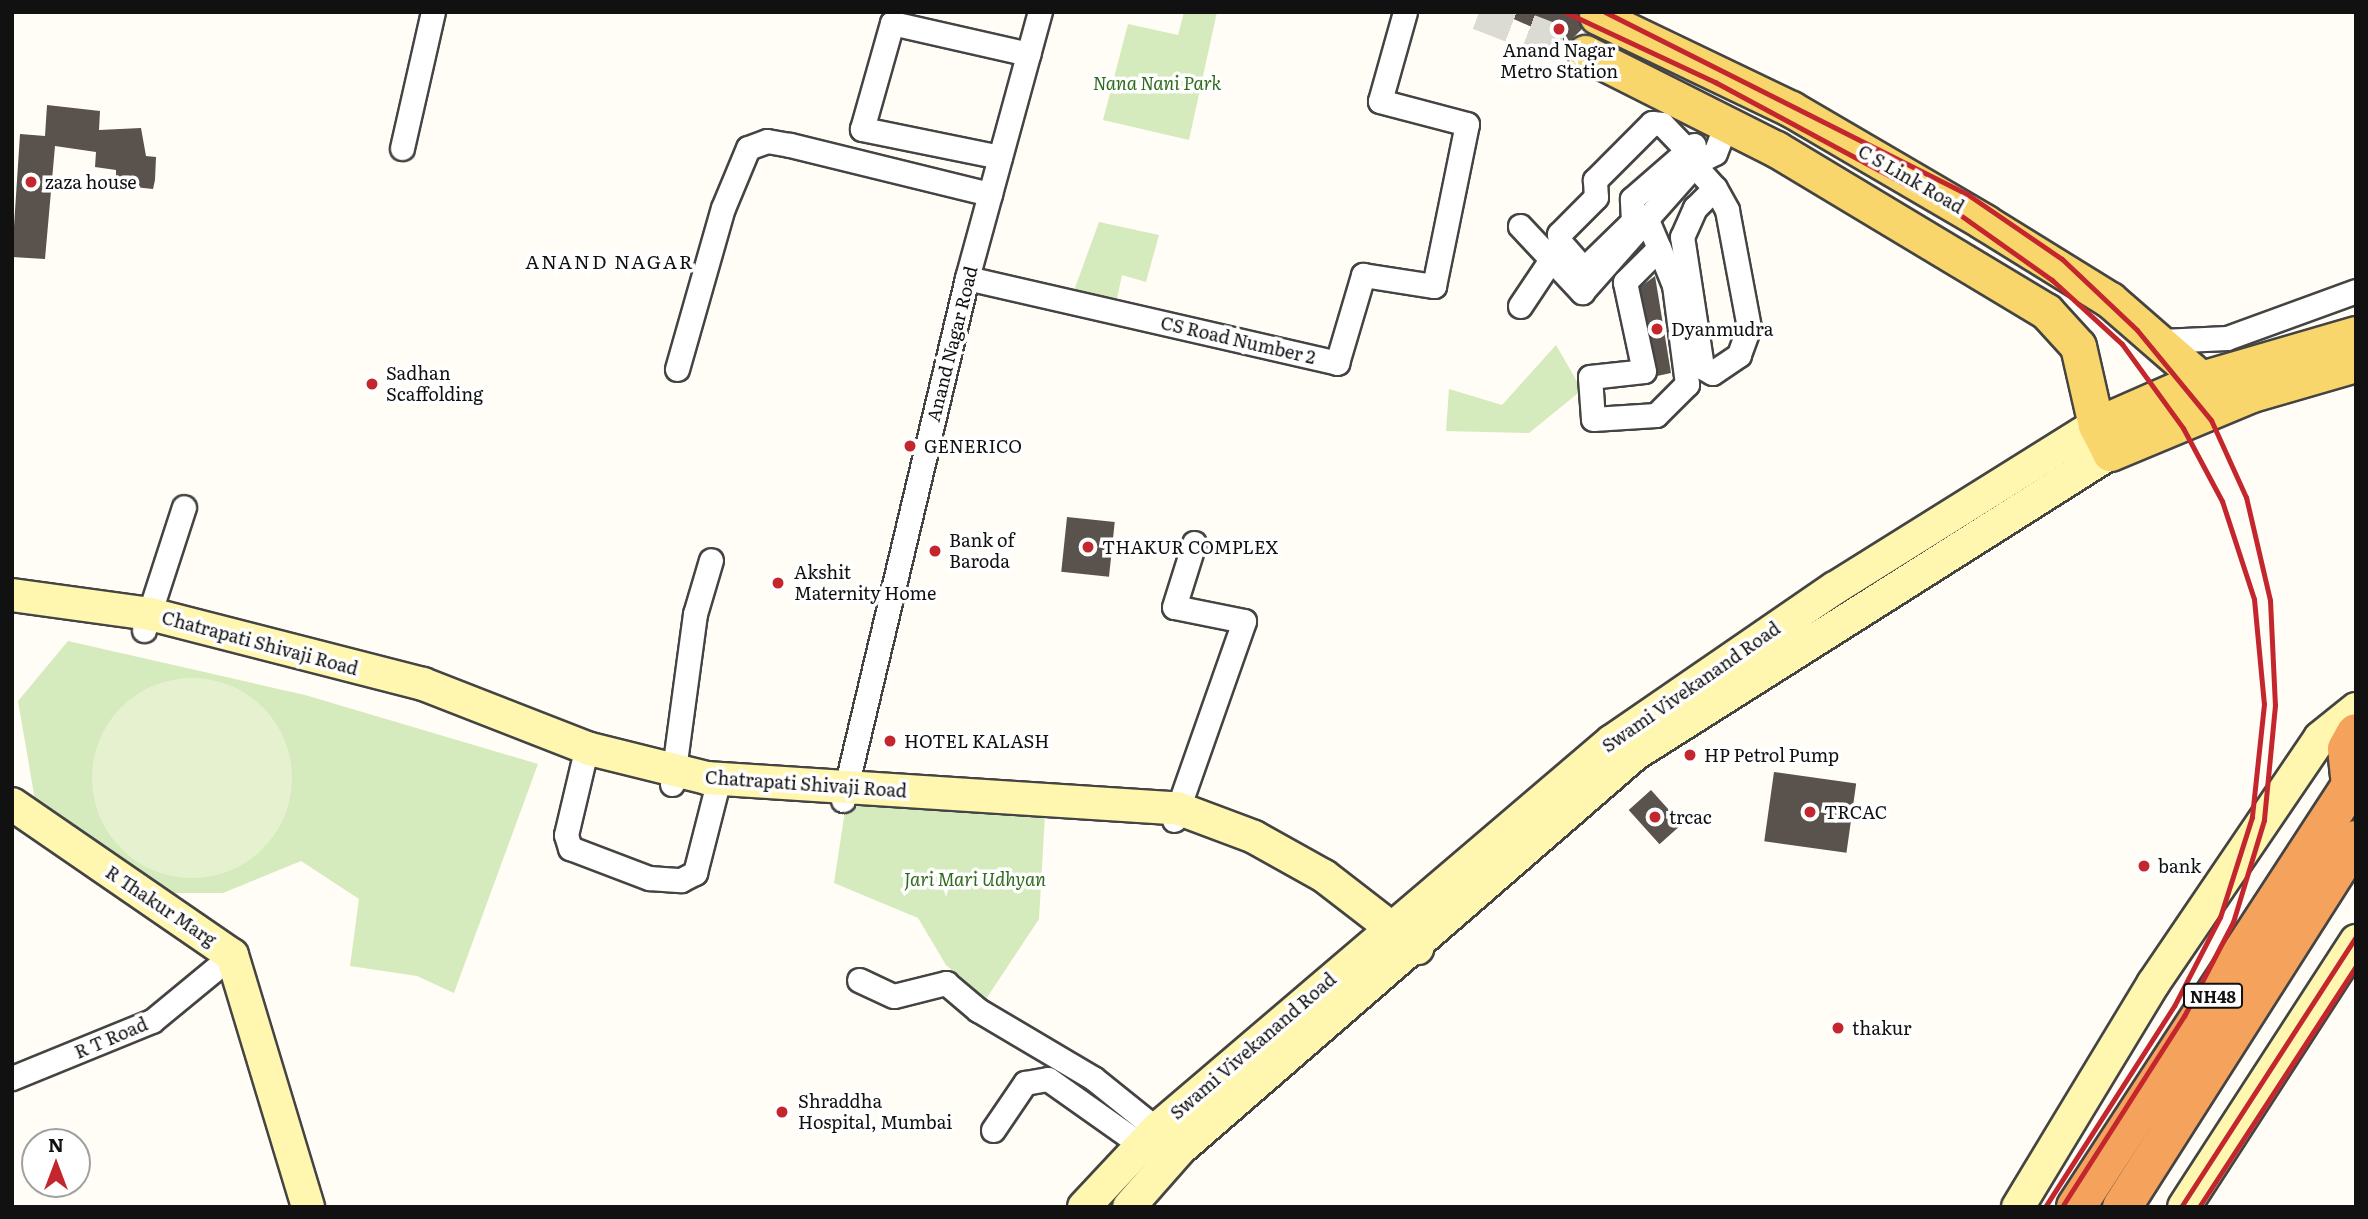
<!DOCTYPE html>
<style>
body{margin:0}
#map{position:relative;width:2368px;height:1219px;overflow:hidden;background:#fffdf5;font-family:Literata,serif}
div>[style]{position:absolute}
.green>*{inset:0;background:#d5ebbd}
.pitch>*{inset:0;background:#e6f2cf}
.round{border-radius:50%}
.building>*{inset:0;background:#5a524d;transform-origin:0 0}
.primary-tunnel>*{height:35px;margin-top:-17.5px;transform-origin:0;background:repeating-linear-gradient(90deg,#dbdad3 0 35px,transparent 0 53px)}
.roads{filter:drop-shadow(2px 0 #444) drop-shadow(-2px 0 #444) drop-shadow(0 2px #444) drop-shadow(0 -2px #444)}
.street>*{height:23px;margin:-11.5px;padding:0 11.5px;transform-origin:11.5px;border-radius:11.5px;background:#fff}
.secondary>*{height:32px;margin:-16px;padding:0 16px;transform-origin:16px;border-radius:16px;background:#fff6b0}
.primary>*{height:35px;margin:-17.5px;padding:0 17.5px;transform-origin:17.5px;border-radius:17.5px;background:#f9d66b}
.highway>*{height:38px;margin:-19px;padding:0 19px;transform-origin:19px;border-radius:19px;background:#f5a25d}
.rail>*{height:5px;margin:-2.5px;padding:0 2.5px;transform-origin:2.5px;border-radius:2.5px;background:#c4262e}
.dots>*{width:19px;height:19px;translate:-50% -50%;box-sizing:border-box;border:4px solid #fff;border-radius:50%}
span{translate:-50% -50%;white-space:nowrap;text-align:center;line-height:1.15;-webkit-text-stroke:7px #fff;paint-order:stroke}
.shield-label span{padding:2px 5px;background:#fff;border:2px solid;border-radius:5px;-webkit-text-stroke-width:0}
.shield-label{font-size:16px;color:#111;font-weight:700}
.poi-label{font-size:18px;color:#111}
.left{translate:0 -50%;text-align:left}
.park-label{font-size:18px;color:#2f6b1f;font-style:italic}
.street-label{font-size:18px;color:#111}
.neighbourhood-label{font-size:19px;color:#111;letter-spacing:2px}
.frame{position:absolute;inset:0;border:14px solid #111;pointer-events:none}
.north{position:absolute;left:21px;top:1128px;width:70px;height:70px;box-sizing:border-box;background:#fff;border:2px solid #a0a0a0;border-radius:50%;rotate:0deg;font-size:19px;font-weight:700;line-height:28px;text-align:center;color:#111}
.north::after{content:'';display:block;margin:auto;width:24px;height:32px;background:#c4262e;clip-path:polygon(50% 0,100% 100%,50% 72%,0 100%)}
</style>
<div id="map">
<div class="green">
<div style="clip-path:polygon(1184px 12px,1217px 12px,1189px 140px,1103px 120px,1128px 24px,1178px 35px)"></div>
<div style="clip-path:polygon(1099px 222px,1159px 235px,1146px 282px,1122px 275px,1116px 303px,1072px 296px)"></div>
<div style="clip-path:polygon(1556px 345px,1582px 390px,1529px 433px,1446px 431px,1449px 389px,1502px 405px)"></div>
<div style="clip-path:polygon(68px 641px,305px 695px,538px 764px,454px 993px,417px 976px,350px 966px,359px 899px,301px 861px,223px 893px,162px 893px,35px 800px,18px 701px)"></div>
<div style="clip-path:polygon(846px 804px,1045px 815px,1039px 919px,986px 999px,946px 965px,918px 918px,834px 883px)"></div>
</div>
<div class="pitch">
<div class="round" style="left:92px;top:678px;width:200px;height:200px"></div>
</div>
<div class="building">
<div style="clip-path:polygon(1498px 12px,1578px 12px,1582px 29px,1568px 43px)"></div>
<div style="clip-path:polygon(47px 105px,100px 111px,99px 130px,141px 128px,146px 156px,156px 157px,155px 180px,153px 189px,116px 185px,116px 170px,95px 167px,96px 152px,55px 146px,45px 259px,12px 257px,20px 134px,45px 136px)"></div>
<div style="clip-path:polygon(1655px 276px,1671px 373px,1657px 376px,1640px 287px)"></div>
<div style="left:1067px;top:517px;width:48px;height:55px;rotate:6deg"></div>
<div style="left:1774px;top:772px;width:83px;height:70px;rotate:8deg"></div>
<div style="left:1651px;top:790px;width:46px;height:30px;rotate:48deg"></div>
</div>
<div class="primary-tunnel">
<div style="left:1479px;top:12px;width:114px;rotate:21.1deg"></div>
</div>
<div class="roads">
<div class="street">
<div style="left:402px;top:148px;width:139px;rotate:-77.2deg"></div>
<div style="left:1687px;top:150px;width:36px;rotate:-134deg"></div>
<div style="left:1662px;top:124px;width:10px;rotate:-174deg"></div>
<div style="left:1652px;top:123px;width:81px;rotate:135deg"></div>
<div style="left:1595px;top:180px;width:17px;rotate:87deg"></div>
<div style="left:1596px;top:197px;width:52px;rotate:135deg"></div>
<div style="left:1559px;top:234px;width:8px;rotate:83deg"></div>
<div style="left:1560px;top:242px;width:33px;rotate:49deg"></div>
<div style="left:1582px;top:267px;width:8px;rotate:-23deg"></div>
<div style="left:1589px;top:264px;width:62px;rotate:-44.3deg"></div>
<div style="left:1633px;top:221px;width:22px;rotate:-93deg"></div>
<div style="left:1632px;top:199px;width:82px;rotate:-41.1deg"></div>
<div style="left:1000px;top:157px;width:141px;rotate:-168.5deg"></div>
<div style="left:862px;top:129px;width:110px;rotate:-74.2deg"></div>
<div style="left:892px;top:23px;width:140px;rotate:12.8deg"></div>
<div style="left:1694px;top:165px;width:31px;rotate:48deg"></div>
<div style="left:1715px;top:188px;width:25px;rotate:61deg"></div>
<div style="left:1727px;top:210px;width:119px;rotate:79.4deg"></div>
<div style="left:1749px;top:327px;width:30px;rotate:110deg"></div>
<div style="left:1739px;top:355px;width:32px;rotate:146deg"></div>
<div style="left:1712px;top:373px;width:12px;rotate:-149deg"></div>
<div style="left:1702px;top:367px;width:132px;rotate:-98.7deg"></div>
<div style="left:1682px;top:237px;width:32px;rotate:-66deg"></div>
<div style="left:1695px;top:208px;width:28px;rotate:-45deg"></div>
<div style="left:1647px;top:220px;width:30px;rotate:67deg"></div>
<div style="left:1659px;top:248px;width:40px;rotate:68deg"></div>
<div style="left:1674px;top:285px;width:100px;rotate:82.5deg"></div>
<div style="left:1687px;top:384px;width:44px;rotate:135deg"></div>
<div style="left:1656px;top:415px;width:63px;rotate:176.4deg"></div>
<div style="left:1593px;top:419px;width:42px;rotate:-94.1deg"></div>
<div style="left:1590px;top:377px;width:54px;rotate:-6.3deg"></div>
<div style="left:1644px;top:371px;width:91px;rotate:-102.1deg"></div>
<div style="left:1625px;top:282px;width:48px;rotate:-45deg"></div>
<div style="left:1520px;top:226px;width:91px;rotate:46.8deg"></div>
<div style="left:1582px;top:292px;width:174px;rotate:-48.5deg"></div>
<div style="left:1697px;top:162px;width:20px;rotate:-27deg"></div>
<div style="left:1715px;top:153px;width:30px;rotate:-69deg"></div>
<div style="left:967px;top:278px;width:380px;rotate:12.9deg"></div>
<div style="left:1337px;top:363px;width:92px;rotate:-73.5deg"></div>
<div style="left:1363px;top:275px;width:72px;rotate:8.8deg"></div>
<div style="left:1434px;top:286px;width:165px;rotate:-78.5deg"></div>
<div style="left:1467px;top:124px;width:90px;rotate:-165.2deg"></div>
<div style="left:1380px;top:101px;width:92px;rotate:-74.3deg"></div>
<div style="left:1520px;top:306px;width:54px;rotate:-56.3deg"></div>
<div style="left:2161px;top:341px;width:66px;rotate:-2.6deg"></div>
<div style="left:2227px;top:338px;width:137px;rotate:-20deg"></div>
<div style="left:677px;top:369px;width:167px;rotate:-74.1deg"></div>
<div style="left:723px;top:208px;width:65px;rotate:-67.4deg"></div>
<div style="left:748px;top:148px;width:20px;rotate:-20deg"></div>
<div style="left:767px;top:141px;width:23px;rotate:10deg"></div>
<div style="left:790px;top:145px;width:206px;rotate:13.8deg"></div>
<div style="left:144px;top:630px;width:129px;rotate:-72deg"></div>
<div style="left:583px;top:763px;width:74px;rotate:103.3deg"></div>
<div style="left:566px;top:835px;width:14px;rotate:73deg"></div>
<div style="left:570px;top:848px;width:85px;rotate:20.8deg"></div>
<div style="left:649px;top:878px;width:32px;rotate:4deg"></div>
<div style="left:681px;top:880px;width:16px;rotate:-27deg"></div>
<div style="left:695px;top:873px;width:97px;rotate:-75.7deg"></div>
<div style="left:672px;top:784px;width:172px;rotate:-82.3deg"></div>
<div style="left:695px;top:614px;width:56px;rotate:-73.5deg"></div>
<div style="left:843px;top:800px;width:537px;rotate:-76.64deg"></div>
<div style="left:967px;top:278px;width:276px;rotate:-74.7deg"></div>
<div style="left:1174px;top:820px;width:211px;rotate:-70.6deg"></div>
<div style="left:1244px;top:621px;width:71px;rotate:-168.7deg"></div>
<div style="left:1174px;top:607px;width:67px;rotate:-72.6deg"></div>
<div style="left:859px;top:980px;width:38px;rotate:25deg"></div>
<div style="left:894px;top:996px;width:54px;rotate:-14deg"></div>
<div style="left:946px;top:983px;width:42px;rotate:40.2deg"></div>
<div style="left:978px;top:1010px;width:134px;rotate:30.6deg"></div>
<div style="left:1093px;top:1078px;width:97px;rotate:38.8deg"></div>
<div style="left:12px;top:1078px;width:151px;rotate:-22.2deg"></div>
<div style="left:152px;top:1021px;width:104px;rotate:-39.5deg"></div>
<div style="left:993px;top:1130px;width:57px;rotate:-55.8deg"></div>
<div style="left:1025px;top:1083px;width:23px;rotate:-10deg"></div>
<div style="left:1048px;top:1079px;width:130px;rotate:35.3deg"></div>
</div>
<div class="secondary">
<div style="left:12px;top:595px;width:139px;rotate:7.8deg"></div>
<div style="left:150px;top:614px;width:282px;rotate:14.4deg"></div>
<div style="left:423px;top:684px;width:179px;rotate:21.3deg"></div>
<div style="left:590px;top:749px;width:121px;rotate:13.9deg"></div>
<div style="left:707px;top:778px;width:471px;rotate:3.7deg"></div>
<div style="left:1177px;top:808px;width:82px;rotate:20.6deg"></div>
<div style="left:1254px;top:837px;width:80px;rotate:29.1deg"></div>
<div style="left:1324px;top:876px;width:118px;rotate:37.7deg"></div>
<div style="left:12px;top:804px;width:267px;rotate:34.5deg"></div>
<div style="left:232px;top:955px;width:263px;rotate:73.2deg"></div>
<div style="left:1084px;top:1207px;width:107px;rotate:-46.9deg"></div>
<div style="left:1157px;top:1129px;width:598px;rotate:-40.46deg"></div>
<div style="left:1612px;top:741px;width:270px;rotate:-34.5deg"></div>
<div style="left:1835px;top:588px;width:308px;rotate:-32deg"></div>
<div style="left:1129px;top:1207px;width:77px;rotate:-48.7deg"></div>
<div style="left:1180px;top:1149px;width:603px;rotate:-40.96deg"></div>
<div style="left:1635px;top:754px;width:562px;rotate:-32.36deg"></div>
<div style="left:2018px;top:1207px;width:261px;rotate:-58.8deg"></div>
<div style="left:2153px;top:984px;width:297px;rotate:-55.8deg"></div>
<div style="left:2320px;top:738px;width:46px;rotate:-38.9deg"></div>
<div style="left:2184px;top:1207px;width:317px;rotate:-57.1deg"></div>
</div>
<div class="primary">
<div style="left:1597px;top:16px;width:215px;rotate:25.6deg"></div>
<div style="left:1791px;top:109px;width:224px;rotate:30.3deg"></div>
<div style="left:1984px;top:222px;width:148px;rotate:31.8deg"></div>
<div style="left:2110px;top:300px;width:121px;rotate:41deg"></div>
<div style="left:1585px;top:53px;width:214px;rotate:26.7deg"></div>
<div style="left:1776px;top:149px;width:315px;rotate:31deg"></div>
<div style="left:2046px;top:311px;width:47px;rotate:47.6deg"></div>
<div style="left:2078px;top:346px;width:81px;rotate:77.2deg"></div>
<div style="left:2096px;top:425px;width:31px;rotate:63deg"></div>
<div style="left:2110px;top:453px;width:154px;rotate:-22.6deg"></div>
<div style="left:2252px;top:394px;width:108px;rotate:-16.1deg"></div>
<div style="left:2096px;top:425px;width:115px;rotate:-23.7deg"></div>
<div style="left:2201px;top:379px;width:161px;rotate:-16.2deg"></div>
</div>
<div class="highway">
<div style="left:2351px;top:786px;width:37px;rotate:-96deg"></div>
<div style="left:2347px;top:749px;width:18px;rotate:-61deg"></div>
<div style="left:2076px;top:1207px;width:512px;rotate:-56.87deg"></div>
<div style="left:2122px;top:1207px;width:435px;rotate:-57.5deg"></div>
</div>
</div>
<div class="rail">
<div style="left:1565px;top:12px;width:166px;rotate:25deg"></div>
<div style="left:1715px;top:82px;width:274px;rotate:28.3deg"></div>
<div style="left:1956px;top:212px;width:118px;rotate:35.3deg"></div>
<div style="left:2052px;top:280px;width:95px;rotate:42.4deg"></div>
<div style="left:2122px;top:344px;width:104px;rotate:54deg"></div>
<div style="left:2183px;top:428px;width:83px;rotate:61.9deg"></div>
<div style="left:2222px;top:501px;width:103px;rotate:71.9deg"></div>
<div style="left:2254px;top:599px;width:105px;rotate:84.6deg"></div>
<div style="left:2264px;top:704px;width:114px;rotate:96.1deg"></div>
<div style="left:2252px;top:817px;width:105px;rotate:107.7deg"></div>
<div style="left:2220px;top:917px;width:100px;rotate:117.3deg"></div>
<div style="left:2174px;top:1006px;width:239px;rotate:122.7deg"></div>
<div style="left:1605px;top:12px;width:405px;rotate:26.7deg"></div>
<div style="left:1967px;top:194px;width:115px;rotate:34.4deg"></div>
<div style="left:2062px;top:259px;width:103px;rotate:43.4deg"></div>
<div style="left:2137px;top:330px;width:117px;rotate:50.6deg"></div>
<div style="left:2211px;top:420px;width:85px;rotate:65.6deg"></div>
<div style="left:2246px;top:497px;width:106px;rotate:76.9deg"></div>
<div style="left:2270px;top:600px;width:105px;rotate:87.3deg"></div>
<div style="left:2275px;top:705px;width:116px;rotate:95.5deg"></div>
<div style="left:2264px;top:820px;width:107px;rotate:106.9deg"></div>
<div style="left:2233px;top:922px;width:106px;rotate:117.5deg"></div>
<div style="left:2184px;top:1016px;width:227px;rotate:122.6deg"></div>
<div style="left:2181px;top:1207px;width:323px;rotate:-57.1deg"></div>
<div style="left:2199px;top:1207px;width:288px;rotate:-56.9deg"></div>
</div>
<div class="dots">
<div style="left:1559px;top:29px;background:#c4262e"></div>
<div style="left:31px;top:182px;background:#c4262e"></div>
<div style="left:1657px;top:329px;background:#c4262e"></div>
<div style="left:372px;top:384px;background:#c4262e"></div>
<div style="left:910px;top:446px;background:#c4262e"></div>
<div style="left:1088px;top:547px;background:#c4262e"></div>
<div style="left:935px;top:551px;background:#c4262e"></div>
<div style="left:778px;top:583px;background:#c4262e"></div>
<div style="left:890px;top:741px;background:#c4262e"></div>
<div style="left:1690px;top:755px;background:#c4262e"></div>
<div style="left:1810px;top:812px;background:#c4262e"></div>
<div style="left:1655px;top:817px;background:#c4262e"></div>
<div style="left:2144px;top:866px;background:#c4262e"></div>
<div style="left:1838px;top:1028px;background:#c4262e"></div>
<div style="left:782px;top:1112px;background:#c4262e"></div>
</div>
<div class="shield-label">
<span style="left:2213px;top:996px">NH48</span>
</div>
<div class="poi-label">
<span style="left:1559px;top:61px">Anand Nagar<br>Metro Station</span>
<span class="left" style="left:45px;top:182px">zaza house</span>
<span class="left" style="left:1671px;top:329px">Dyanmudra</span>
<span class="left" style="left:386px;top:384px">Sadhan<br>Scaffolding</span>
<span class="left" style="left:924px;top:446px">GENERICO</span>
<span class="left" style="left:949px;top:551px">Bank of<br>Baroda</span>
<span class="left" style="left:1102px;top:547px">THAKUR COMPLEX</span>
<span class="left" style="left:794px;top:583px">Akshit<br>Maternity Home</span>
<span class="left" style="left:904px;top:741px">HOTEL KALASH</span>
<span class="left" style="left:1704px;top:755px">HP Petrol Pump</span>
<span class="left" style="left:1824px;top:812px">TRCAC</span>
<span class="left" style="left:1669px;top:817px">trcac</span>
<span class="left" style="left:2158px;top:866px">bank</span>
<span class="left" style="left:1852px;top:1028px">thakur</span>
<span class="left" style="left:798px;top:1112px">Shraddha<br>Hospital, Mumbai</span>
</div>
<div class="park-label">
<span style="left:1157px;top:83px">Nana Nani Park</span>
<span style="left:975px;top:879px">Jari Mari Udhyan</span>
</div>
<div class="street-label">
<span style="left:1911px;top:179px;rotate:30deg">C S Link Road</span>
<span style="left:1238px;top:340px;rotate:13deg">CS Road Number 2</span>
<span style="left:952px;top:344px;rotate:-76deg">Anand Nagar Road</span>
<span style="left:260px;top:643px;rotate:15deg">Chatrapati Shivaji Road</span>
<span style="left:1691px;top:687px;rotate:-35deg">Swami Vivekanand Road</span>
<span style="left:806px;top:784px;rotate:4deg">Chatrapati Shivaji Road</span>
<span style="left:161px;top:906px;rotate:34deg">R Thakur Marg</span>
<span style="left:111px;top:1038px;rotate:-23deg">R T Road</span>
<span style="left:1253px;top:1046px;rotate:-41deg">Swami Vivekanand Road</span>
</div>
<div class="neighbourhood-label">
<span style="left:610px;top:262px">ANAND NAGAR</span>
</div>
<div class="frame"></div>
<div class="north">N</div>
</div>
